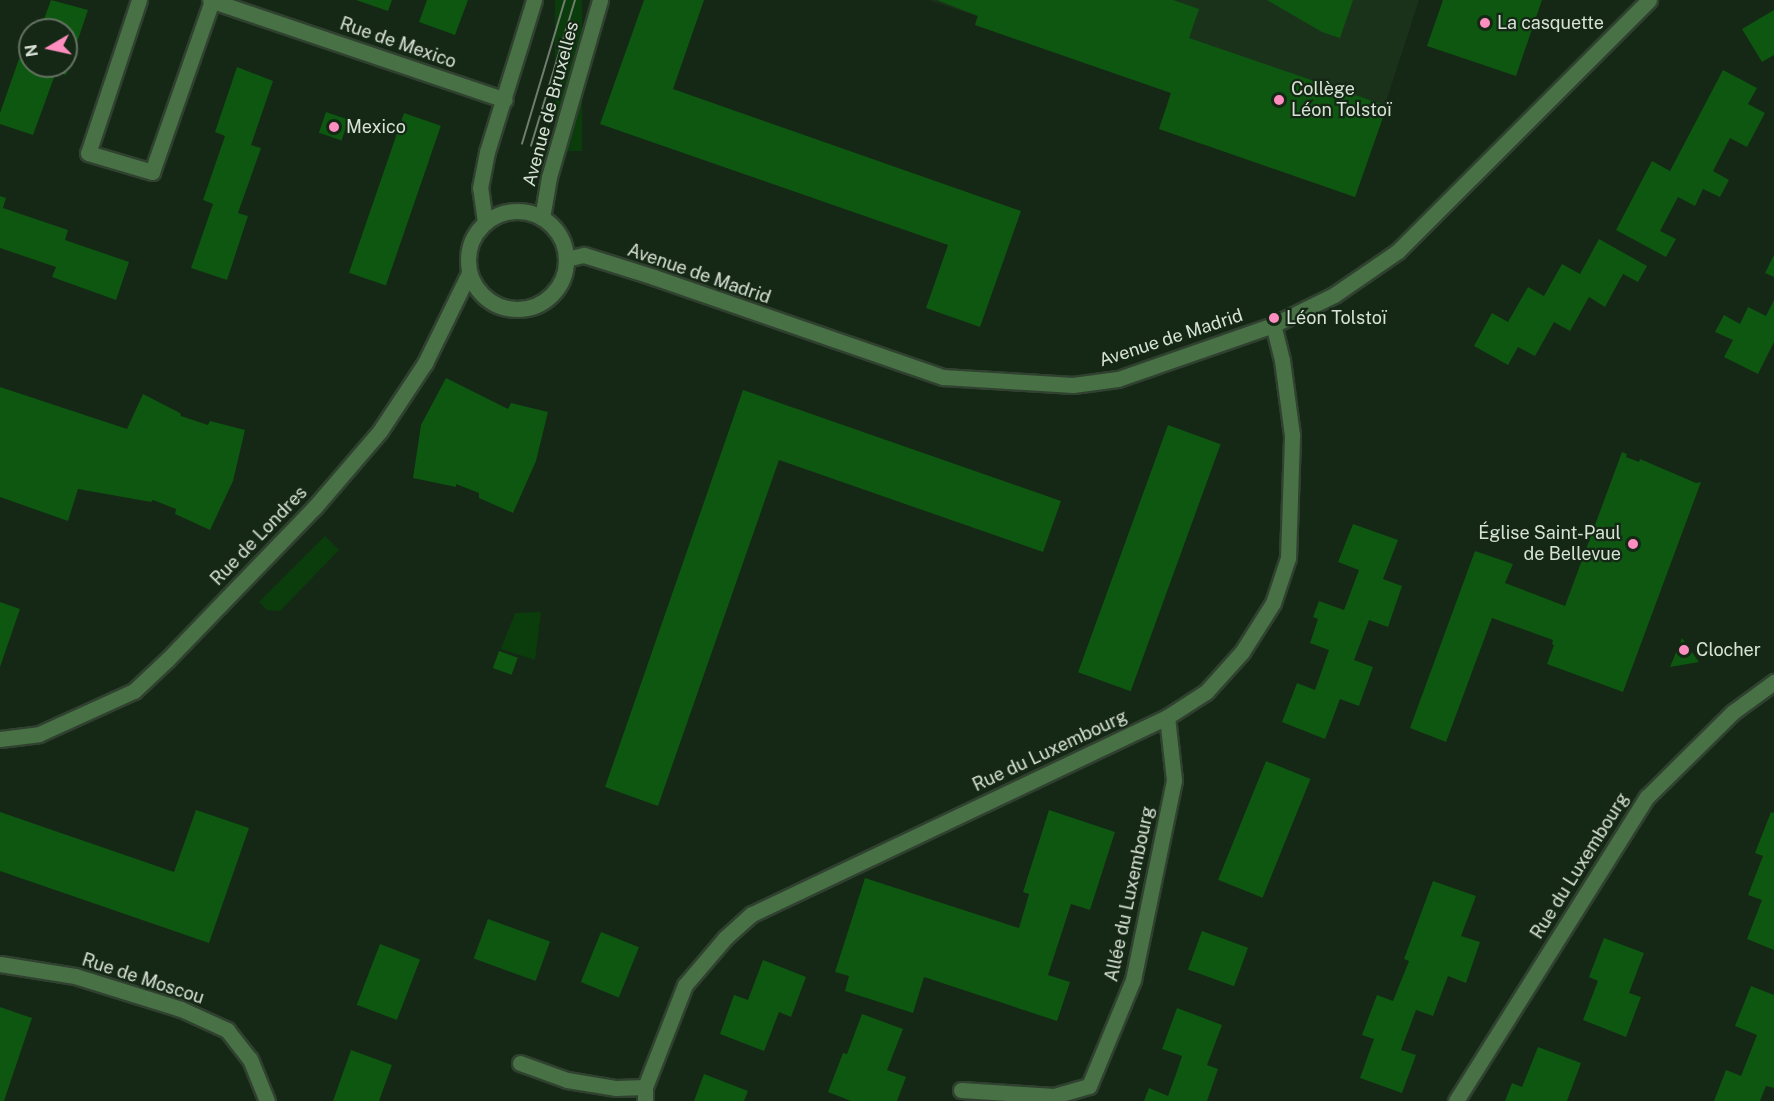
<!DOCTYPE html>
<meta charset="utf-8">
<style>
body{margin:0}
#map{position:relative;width:1774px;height:1101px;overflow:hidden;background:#152715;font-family:"Public Sans",sans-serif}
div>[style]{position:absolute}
.built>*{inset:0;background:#1b321a}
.green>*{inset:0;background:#0b3d0c;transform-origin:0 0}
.building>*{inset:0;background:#0d5711;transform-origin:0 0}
.roads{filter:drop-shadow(2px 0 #304130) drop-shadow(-2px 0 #304130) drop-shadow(0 2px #304130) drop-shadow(0 -2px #304130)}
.minor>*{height:15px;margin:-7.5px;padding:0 7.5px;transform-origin:7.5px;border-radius:7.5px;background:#487146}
.minor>.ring{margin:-7.5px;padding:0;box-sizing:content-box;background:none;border:15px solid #487146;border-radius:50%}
.tram>*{height:1.5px;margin:-0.75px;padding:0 0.75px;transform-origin:0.75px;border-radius:0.75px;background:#6f7d6e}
.dots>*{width:16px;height:16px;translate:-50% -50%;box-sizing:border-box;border:3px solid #152715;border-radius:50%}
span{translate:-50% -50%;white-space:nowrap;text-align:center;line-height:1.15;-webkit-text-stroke:4.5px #152715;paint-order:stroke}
.poi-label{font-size:18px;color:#d7e2d6}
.left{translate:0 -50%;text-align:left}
.right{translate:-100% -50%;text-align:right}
.street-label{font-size:18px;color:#d7e2d6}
.north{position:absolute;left:18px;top:18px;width:60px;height:60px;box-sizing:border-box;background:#152715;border:2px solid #637262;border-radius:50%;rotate:261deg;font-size:16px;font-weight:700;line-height:24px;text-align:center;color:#d7e2d6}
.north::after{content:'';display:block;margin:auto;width:21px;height:27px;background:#fd8ebf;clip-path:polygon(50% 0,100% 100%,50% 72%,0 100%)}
</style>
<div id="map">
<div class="built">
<div style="clip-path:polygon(928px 0,1419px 0,1355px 197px,1159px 129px,1171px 93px,975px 25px,977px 16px)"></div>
</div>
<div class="green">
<div style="left:555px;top:0;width:27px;height:151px"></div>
<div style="clip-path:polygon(325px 536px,339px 550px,280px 611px,267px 610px,259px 602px)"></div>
<div style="clip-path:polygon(541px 612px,535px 660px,501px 649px,515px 613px)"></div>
</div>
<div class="building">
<div style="clip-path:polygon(51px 0,88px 10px,66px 75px,56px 72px,33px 135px,0 124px,0 113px,19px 59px,30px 63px,30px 66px,66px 66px,66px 30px,40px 30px)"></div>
<div style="clip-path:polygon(356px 0,392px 0,388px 11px)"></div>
<div style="clip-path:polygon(427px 0,468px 0,455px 35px,419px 22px)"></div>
<div style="clip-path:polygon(644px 0,704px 0,673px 89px,1021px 211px,980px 327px,926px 308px,948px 245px,600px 124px)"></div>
<div style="clip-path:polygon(937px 0,1173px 0,1199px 9px,1189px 38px,1387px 106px,1355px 197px,1159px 129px,1171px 93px,975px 25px,978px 16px)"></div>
<div style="clip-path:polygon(1267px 0,1353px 0,1340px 38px,1322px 32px)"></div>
<div style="clip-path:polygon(1443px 0,1542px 0,1516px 76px,1427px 46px)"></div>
<div style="clip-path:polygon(1774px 10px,1774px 55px,1762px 62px,1742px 29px)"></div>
<div style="clip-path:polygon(237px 67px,273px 81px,251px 145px,261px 148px,238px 213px,248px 216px,227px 280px,191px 268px,213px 204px,203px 200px,225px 136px,215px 132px)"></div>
<div style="clip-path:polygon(1723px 70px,1757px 88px,1748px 104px,1765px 113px,1747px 147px,1730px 138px,1713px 171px,1729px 180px,1720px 197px,1703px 189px,1695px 206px,1678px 197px,1660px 231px,1676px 239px,1666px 257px,1616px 230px,1652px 161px,1670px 171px)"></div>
<div style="left:326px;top:112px;width:24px;height:22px;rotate:19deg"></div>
<div style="left:404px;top:113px;width:39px;height:169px;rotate:19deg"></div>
<div style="clip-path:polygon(0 196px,6px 198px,3px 208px,68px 230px,65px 240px,129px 262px,116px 300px,52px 277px,56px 267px,0 248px)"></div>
<div style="clip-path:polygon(1599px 239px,1647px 266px,1638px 282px,1623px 274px,1605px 307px,1589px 297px,1570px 331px,1554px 322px,1535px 356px,1518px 347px,1508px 365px,1474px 346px,1492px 313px,1508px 322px,1528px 287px,1544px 296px,1562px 264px,1580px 274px)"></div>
<div style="clip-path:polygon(1774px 255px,1774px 277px,1765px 273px)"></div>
<div style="clip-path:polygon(1774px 300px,1774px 342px,1758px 374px,1724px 357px,1733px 340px,1715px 332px,1724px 315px,1740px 324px,1748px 307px,1766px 316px)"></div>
<div style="clip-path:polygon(446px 378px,508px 409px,511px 403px,548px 412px,536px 461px,513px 513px,479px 498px,479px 493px,456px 484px,456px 487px,413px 478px,421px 425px)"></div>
<div style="clip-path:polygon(0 387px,127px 429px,143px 394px,180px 413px,181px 416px,208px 425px,210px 421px,245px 430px,233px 481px,210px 530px,175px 514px,176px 509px,153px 500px,151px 502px,78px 489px,68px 521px,0 497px)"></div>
<div style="clip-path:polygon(743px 390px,1061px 501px,1043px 552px,779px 460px,658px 806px,605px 787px)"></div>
<div style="left:1168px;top:425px;width:56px;height:263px;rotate:20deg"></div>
<div style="clip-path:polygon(1622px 452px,1627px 454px,1626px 457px,1639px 462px,1640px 459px,1696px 483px,1701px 482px,1623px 692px,1547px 664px,1554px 645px,1552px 644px,1553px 640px,1492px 618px,1446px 742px,1410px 728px,1475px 551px,1513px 564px,1505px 583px,1565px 606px)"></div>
<div style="clip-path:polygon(1353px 524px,1398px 540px,1383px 579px,1402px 586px,1388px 627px,1369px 620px,1354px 660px,1373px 667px,1359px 706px,1340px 699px,1325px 739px,1282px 722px,1297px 683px,1315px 690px,1329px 650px,1310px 643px,1318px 619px,1313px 617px,1319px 601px,1344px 610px,1359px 570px,1338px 562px)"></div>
<div style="clip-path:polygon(0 602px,20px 609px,0 667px)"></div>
<div style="clip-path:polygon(1682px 638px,1699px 662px,1670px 667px)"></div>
<div style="left:499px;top:651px;width:20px;height:18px;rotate:20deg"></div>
<div style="left:1266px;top:761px;width:48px;height:128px;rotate:22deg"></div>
<div style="clip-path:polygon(196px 810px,249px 828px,209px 943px,0 871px,0 812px,174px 872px)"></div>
<div style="clip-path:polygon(1049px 810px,1115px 832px,1090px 910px,1071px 904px,1048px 975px,1070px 982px,1057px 1021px,924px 977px,913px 1013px,845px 991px,849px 976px,835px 972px,865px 878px,1019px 928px,1029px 894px,1023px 892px)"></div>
<div style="clip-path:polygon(1771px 812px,1774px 813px,1774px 950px,1747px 939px,1762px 900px,1748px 895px,1763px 856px,1755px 853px)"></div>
<div style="clip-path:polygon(1433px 881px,1476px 896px,1461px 936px,1480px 942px,1466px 983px,1448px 976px,1433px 1016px,1416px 1010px,1401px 1050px,1416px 1055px,1402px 1093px,1360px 1078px,1374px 1039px,1362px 1035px,1377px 995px,1393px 1001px,1409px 961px,1404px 959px)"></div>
<div style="left:488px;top:919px;width:66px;height:42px;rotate:20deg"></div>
<div style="left:1202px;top:931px;width:49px;height:41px;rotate:20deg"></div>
<div style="left:601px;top:932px;width:41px;height:54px;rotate:22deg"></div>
<div style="clip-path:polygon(1604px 938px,1644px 953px,1629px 993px,1641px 997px,1626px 1037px,1583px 1020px,1598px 981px,1589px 977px)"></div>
<div style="left:380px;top:944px;width:43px;height:65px;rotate:21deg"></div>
<div style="clip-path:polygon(763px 960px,806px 977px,791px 1017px,779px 1012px,764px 1051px,720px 1034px,734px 995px,748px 1000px)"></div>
<div style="clip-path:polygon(1751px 986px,1774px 995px,1774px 1088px,1766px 1086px,1760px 1101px,1714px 1101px,1726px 1070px,1741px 1076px,1757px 1035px,1735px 1026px)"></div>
<div style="clip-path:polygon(0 1007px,32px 1018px,4px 1101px,0 1101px)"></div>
<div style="clip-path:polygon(1177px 1008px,1222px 1025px,1207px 1065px,1218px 1069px,1207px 1101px,1144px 1101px,1149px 1088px,1168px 1096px,1176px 1074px,1182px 1056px,1162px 1049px)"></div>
<div style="clip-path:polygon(862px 1014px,903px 1029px,887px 1070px,906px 1077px,897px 1101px,851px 1101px,828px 1092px,843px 1053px,847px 1054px)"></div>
<div style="clip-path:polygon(1538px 1047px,1581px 1063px,1567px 1101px,1505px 1101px,1512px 1083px,1522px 1087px)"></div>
<div style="clip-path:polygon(351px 1050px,392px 1065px,379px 1101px,333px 1101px)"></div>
<div style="clip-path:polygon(704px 1074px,748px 1091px,744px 1101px,694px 1101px)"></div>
</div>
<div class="roads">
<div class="minor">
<div style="left:139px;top:0;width:161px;rotate:108.4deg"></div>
<div style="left:88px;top:153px;width:67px;rotate:16.5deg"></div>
<div style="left:152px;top:172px;width:181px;rotate:-70.7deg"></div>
<div style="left:210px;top:0;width:311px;rotate:18.7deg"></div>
<div class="ring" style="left:468px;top:211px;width:83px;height:83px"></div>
<div style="left:542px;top:218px;width:42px;rotate:-80.3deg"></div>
<div style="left:549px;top:177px;width:184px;rotate:-73.9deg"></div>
<div style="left:485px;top:222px;width:34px;rotate:-98deg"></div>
<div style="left:480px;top:188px;width:37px;rotate:-79deg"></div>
<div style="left:487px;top:152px;width:159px;rotate:-72.8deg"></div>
<div style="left:566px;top:259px;width:18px;rotate:-13deg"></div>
<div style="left:584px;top:255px;width:73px;rotate:17.4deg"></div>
<div style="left:654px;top:277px;width:306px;rotate:19.1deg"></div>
<div style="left:943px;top:377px;width:130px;rotate:3.5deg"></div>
<div style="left:1073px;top:385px;width:45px;rotate:-7.6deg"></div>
<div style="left:1118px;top:379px;width:164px;rotate:-19.2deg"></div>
<div style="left:1273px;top:325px;width:68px;rotate:-26.2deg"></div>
<div style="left:1334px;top:295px;width:78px;rotate:-34.5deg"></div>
<div style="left:1398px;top:251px;width:355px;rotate:-45deg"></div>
<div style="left:0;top:739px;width:39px;rotate:-7deg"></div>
<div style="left:39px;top:734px;width:104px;rotate:-24.4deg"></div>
<div style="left:134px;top:691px;width:47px;rotate:-43.3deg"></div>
<div style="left:168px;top:659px;width:210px;rotate:-46deg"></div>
<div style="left:314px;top:508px;width:101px;rotate:-49.4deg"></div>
<div style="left:380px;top:431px;width:82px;rotate:-56.5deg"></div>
<div style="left:425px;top:363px;width:100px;rotate:-63.9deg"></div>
<div style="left:0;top:964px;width:76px;rotate:9.1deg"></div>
<div style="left:75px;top:976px;width:111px;rotate:17.3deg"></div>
<div style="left:181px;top:1009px;width:51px;rotate:24.5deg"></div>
<div style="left:227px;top:1030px;width:37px;rotate:52deg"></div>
<div style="left:250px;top:1059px;width:45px;rotate:68deg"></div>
<div style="left:520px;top:1063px;width:50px;rotate:19.9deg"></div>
<div style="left:567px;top:1080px;width:50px;rotate:9.3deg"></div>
<div style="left:616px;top:1088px;width:29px;rotate:-2deg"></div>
<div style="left:961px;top:1090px;width:93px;rotate:3.7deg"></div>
<div style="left:1054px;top:1096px;width:36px;rotate:-16deg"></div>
<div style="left:1089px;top:1086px;width:115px;rotate:-67.5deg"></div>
<div style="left:1133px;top:980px;width:204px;rotate:-78.4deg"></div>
<div style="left:1174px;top:780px;width:63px;rotate:-96.3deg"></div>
<div style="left:645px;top:1101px;width:14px;rotate:-90deg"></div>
<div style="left:645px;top:1087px;width:110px;rotate:-68.6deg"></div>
<div style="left:685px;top:985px;width:62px;rotate:-49.6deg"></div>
<div style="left:725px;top:938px;width:36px;rotate:-42deg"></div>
<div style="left:752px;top:914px;width:459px;rotate:-25.4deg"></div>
<div style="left:1167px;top:717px;width:46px;rotate:-32.7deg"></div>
<div style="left:1206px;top:692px;width:54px;rotate:-48deg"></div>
<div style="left:1242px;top:652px;width:58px;rotate:-57.7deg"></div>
<div style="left:1273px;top:603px;width:47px;rotate:-71.6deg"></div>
<div style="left:1288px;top:558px;width:123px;rotate:-88.1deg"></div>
<div style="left:1292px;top:435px;width:76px;rotate:-97.6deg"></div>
<div style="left:1282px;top:360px;width:36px;rotate:-104deg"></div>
<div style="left:1456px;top:1101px;width:359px;rotate:-57.9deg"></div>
<div style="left:1647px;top:797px;width:121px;rotate:-44.7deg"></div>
<div style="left:1733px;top:712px;width:51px;rotate:-36.2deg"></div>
</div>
</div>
<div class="tram">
<div style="left:522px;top:144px;width:150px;rotate:-73.4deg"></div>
<div style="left:531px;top:146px;width:152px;rotate:-73.2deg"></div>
</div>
<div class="dots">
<div style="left:1485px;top:23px;background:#fd8ebf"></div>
<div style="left:1279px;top:100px;background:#fd8ebf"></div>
<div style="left:334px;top:127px;background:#fd8ebf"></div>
<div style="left:1274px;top:318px;background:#fd8ebf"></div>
<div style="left:1633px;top:544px;background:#fd8ebf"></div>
<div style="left:1684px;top:650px;background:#fd8ebf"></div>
</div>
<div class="poi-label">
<span class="left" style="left:1497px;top:23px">La casquette</span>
<span class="left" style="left:1291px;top:100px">Collège<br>Léon Tolstoï</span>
<span class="left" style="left:346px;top:127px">Mexico</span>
<span class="left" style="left:1286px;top:318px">Léon Tolstoï</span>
<span class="right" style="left:1621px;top:544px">Église Saint-Paul<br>de Bellevue</span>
<span class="left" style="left:1696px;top:650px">Clocher</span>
</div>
<div class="street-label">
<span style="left:398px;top:43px;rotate:19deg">Rue de Mexico</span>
<span style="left:551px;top:104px;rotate:-75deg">Avenue de Bruxelles</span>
<span style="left:699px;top:274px;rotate:19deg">Avenue de Madrid</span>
<span style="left:1171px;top:338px;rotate:-18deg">Avenue de Madrid</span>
<span style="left:259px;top:536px;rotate:-46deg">Rue de Londres</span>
<span style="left:1050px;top:751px;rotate:-25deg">Rue du Luxembourg</span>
<span style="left:1580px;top:866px;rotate:-58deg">Rue du Luxembourg</span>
<span style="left:1130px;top:894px;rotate:-78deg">Allée du Luxembourg</span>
<span style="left:143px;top:979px;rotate:18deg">Rue de Moscou</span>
</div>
<div class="north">N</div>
</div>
